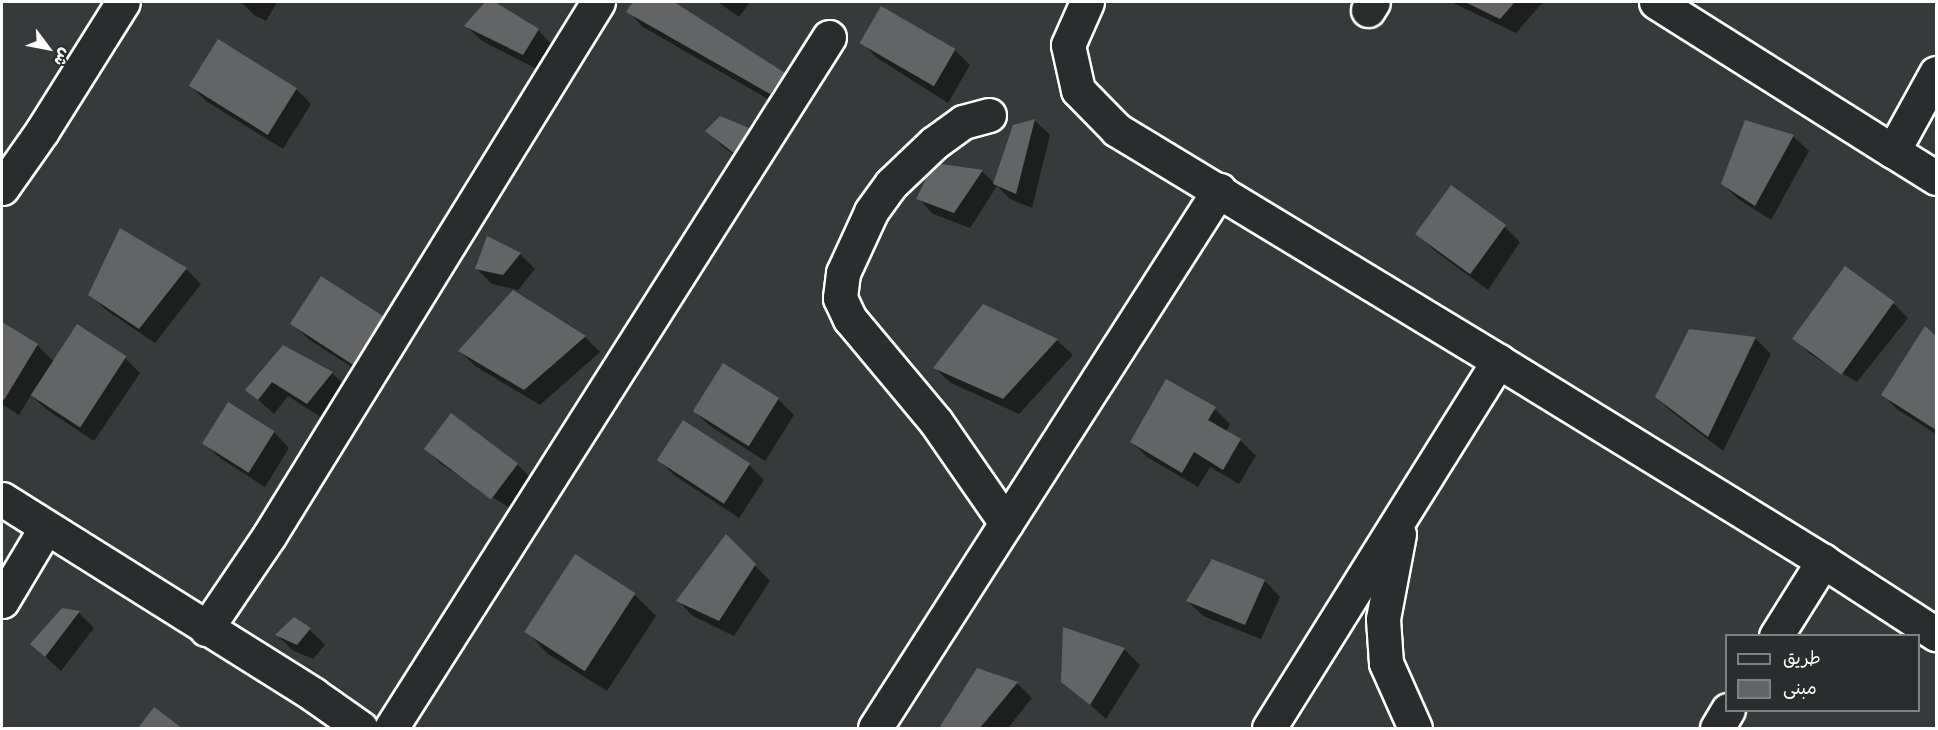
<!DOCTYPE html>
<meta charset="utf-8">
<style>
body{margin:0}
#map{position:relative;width:1938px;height:730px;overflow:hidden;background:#373a3b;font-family:Mali,"Playpen Sans Arabic",sans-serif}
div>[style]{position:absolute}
.shadow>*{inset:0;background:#0007}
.building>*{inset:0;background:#636465;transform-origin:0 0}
.roads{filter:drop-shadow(2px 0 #fff) drop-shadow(-2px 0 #fff) drop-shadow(0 2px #fff) drop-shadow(0 -2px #fff)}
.street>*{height:33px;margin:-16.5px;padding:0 16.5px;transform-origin:16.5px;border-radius:16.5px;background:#2a2d2e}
span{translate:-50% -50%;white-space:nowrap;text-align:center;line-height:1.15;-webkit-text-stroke:4.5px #2a2d2e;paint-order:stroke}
.frame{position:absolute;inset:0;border:3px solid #fff;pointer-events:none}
.legend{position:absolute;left:1725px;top:634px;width:195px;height:78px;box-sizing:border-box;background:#2a2d2e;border:2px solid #7f8182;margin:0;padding:8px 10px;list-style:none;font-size:18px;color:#fff}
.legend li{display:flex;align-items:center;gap:12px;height:30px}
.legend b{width:30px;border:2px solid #7f8182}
.north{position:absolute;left:18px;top:18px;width:60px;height:60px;-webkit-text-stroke:4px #2a2d2e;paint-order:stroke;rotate:122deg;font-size:16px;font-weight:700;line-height:24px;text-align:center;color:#fff}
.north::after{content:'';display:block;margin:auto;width:21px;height:27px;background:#fff;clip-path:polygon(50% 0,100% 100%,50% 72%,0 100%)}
</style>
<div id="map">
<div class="shadow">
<div style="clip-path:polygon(241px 2px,277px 2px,266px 21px,254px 15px)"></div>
<div style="clip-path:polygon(487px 2px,493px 2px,538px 30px,553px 46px,539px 70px,482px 41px,466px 26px)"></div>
<div style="clip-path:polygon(635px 2px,671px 2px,784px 75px,799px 90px,785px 109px,643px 27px,628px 11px)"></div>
<div style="clip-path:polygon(718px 2px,750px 2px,739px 17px)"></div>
<div style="clip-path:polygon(1451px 2px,1543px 2px,1516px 33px)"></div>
<div style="clip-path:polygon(862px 43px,955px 50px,970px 65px,948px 103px,877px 58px)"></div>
<div style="clip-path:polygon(191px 86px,296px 89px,311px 104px,283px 149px,206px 101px)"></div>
<div style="clip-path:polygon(1034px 120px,1050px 135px,1032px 208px,1010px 199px,997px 186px,970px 228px,933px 214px,918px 198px,982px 171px,995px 184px)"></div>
<div style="clip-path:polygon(707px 131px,753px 132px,751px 168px,722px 146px)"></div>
<div style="clip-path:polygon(1793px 136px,1809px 151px,1771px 220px,1738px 199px,1723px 184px)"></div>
<div style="clip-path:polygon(1505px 227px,1520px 242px,1488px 290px,1435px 251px,1419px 236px)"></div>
<div style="clip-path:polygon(520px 254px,535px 269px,518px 290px,492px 284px,477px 269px)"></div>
<div style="clip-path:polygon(186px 269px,201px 284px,155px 343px,106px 310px,90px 294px)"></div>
<div style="clip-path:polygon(321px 278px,378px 384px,308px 339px,293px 323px)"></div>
<div style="clip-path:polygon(1893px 303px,1908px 318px,1857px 382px,1810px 354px,1795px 339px)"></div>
<div style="clip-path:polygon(983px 306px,1057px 340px,1073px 355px,1019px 414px,951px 383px,935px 368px)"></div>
<div style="clip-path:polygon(2px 324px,37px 345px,54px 362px,125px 358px,140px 373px,94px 441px,47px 410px,31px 395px,19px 415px,2px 404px)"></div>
<div style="clip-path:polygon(1926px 329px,1936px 338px,1936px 434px,1898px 410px,1883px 395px)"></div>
<div style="clip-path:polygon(1690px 330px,1756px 339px,1771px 354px,1723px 451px,1672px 412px,1656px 397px)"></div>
<div style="clip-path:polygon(585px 337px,600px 352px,540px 405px,475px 366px,460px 351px)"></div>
<div style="clip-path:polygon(283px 347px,332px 373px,348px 388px,322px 418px,288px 396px,274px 414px,247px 390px)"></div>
<div style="clip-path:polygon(723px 365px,778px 399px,794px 415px,765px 461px,710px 426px,694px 411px)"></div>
<div style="clip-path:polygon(1215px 409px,1230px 424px,1226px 432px,1240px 440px,1256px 456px,1239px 484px,1210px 467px,1198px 487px,1147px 457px,1132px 442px)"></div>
<div style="clip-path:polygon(274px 432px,289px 448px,265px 487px,220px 458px,204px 443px)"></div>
<div style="clip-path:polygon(426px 449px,517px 464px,532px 479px,511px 509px,441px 464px)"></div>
<div style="clip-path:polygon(659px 460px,749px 465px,764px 480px,739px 518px,674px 475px)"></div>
<div style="clip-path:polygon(726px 536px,770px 581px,734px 636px,693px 616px,678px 601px)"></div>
<div style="clip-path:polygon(575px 557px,634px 594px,656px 616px,607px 691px,548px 654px,527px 632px)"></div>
<div style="clip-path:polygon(1213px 561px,1265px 581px,1280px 597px,1261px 639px,1203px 616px,1188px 601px)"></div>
<div style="clip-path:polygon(62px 609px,79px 613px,94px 628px,61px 671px,32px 644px)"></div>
<div style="clip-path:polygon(1064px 629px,1125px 650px,1140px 665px,1106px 719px,1063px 681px)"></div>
<div style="clip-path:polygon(310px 630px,325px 645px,313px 659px,292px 650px,277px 635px)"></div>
<div style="clip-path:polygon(978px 669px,1017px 683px,1032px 698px,1008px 728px,941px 728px)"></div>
<div style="clip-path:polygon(154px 709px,179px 728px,139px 728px)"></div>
</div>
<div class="building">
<div style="clip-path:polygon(485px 2px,495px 2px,539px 29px,523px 55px,464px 26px)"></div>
<div style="clip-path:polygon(633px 2px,674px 2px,785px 73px,770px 94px,626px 12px)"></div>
<div style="clip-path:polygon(1465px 2px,1515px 2px,1500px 19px)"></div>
<div style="left:881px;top:6px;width:86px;height:43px;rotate:30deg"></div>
<div style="left:218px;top:39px;width:93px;height:55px;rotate:32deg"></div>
<div style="clip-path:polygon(720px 116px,754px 130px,735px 154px,705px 131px)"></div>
<div style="clip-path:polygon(1035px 119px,1016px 194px,993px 184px,1013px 125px)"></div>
<div style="clip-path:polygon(1745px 120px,1794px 135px,1755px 206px,1721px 184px)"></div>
<div style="clip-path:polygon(934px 163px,983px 170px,954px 213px,916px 199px)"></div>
<div style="left:1451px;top:185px;width:68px;height:61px;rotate:36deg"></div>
<div style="clip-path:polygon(120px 228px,187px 268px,139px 329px,88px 295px)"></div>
<div style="clip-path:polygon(487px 236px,521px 253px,503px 275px,475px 269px)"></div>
<div style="left:1845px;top:266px;width:61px;height:90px;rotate:36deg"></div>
<div style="left:321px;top:276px;width:86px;height:57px;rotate:33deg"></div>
<div style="clip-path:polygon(513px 290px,586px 336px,524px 390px,458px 351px)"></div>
<div style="clip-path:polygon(983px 304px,1058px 339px,1003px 399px,933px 368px)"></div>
<div style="clip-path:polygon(2px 322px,38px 344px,4px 400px,2px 399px)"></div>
<div style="left:77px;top:324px;width:59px;height:85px;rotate:33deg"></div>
<div style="clip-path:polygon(1925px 326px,1936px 336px,1936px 430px,1881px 395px)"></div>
<div style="clip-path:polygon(1689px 329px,1756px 337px,1708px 437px,1655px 397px)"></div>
<div style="clip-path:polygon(283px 345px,333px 372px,307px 404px,272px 382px,258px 400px,245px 390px)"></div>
<div style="left:723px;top:363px;width:66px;height:57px;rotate:32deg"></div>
<div style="clip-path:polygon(1166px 379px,1216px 407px,1208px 420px,1241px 439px,1223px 470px,1194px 452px,1182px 473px,1130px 442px)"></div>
<div style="left:228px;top:402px;width:55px;height:49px;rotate:32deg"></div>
<div style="left:451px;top:413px;width:84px;height:45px;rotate:37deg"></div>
<div style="left:683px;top:420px;width:80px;height:48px;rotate:33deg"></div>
<div style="clip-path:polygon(726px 534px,756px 564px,719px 621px,676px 601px)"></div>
<div style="left:575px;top:554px;width:72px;height:93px;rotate:33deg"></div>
<div style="clip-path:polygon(1212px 559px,1265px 580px,1245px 625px,1186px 601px)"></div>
<div style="clip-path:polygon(62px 608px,80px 611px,45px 657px,30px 644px)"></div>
<div style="clip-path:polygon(294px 617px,311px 628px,297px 645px,275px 635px)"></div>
<div style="clip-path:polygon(1063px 627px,1125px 648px,1090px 705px,1061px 682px)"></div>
<div style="clip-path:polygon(977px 668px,1018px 682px,980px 728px,939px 728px)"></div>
<div style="clip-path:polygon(154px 707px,182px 728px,138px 728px)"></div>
</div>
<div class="roads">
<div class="street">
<div style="left:1087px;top:2px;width:47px;rotate:113.8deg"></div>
<div style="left:1068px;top:45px;width:46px;rotate:77.5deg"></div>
<div style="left:1078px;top:90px;width:56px;rotate:45.7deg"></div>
<div style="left:1117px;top:130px;width:446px;rotate:31.2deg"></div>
<div style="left:1498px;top:361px;width:382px;rotate:31.6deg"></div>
<div style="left:1823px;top:561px;width:135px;rotate:32.9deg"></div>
<div style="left:1656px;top:2px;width:280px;rotate:32.2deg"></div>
<div style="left:1368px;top:10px;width:9px;rotate:-58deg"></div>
<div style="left:1936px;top:73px;width:89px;rotate:118.9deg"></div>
<div style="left:1893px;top:151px;width:51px;rotate:32.1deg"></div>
<div style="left:989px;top:115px;width:27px;rotate:165deg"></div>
<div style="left:963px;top:122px;width:36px;rotate:144deg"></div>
<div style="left:934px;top:143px;width:59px;rotate:136.4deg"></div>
<div style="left:891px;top:184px;width:34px;rotate:126deg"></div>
<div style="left:871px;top:212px;width:67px;rotate:114.7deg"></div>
<div style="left:843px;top:273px;width:25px;rotate:97deg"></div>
<div style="left:840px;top:298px;width:23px;rotate:65deg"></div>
<div style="left:850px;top:319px;width:134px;rotate:50.1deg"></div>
<div style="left:936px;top:422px;width:123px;rotate:55.3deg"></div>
<div style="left:2px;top:188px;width:70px;rotate:-54.9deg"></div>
<div style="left:42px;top:131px;width:152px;rotate:-57.9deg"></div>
<div style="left:2px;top:499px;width:368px;rotate:32.1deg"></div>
<div style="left:314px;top:695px;width:57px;rotate:35.1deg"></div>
<div style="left:1399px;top:534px;width:86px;rotate:100.7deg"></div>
<div style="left:1383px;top:619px;width:44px;rotate:86.1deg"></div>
<div style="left:1386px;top:663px;width:71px;rotate:66deg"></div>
<div style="left:2px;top:601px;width:84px;rotate:-59.2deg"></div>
<div style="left:206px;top:629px;width:112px;rotate:-55.9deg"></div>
<div style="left:269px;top:536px;width:627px;rotate:-58.36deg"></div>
<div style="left:1776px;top:636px;width:89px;rotate:-57.9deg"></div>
<div style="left:391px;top:728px;width:818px;rotate:-57.63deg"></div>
<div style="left:875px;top:728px;width:639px;rotate:-57.4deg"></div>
<div style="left:1269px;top:728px;width:433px;rotate:-58deg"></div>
<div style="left:1717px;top:728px;width:21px;rotate:-59deg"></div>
</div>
</div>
<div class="frame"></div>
<ul class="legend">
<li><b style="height:8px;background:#2a2d2e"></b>طريق</li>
<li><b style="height:16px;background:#636465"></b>مبنى</li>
</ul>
<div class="north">ش</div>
</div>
